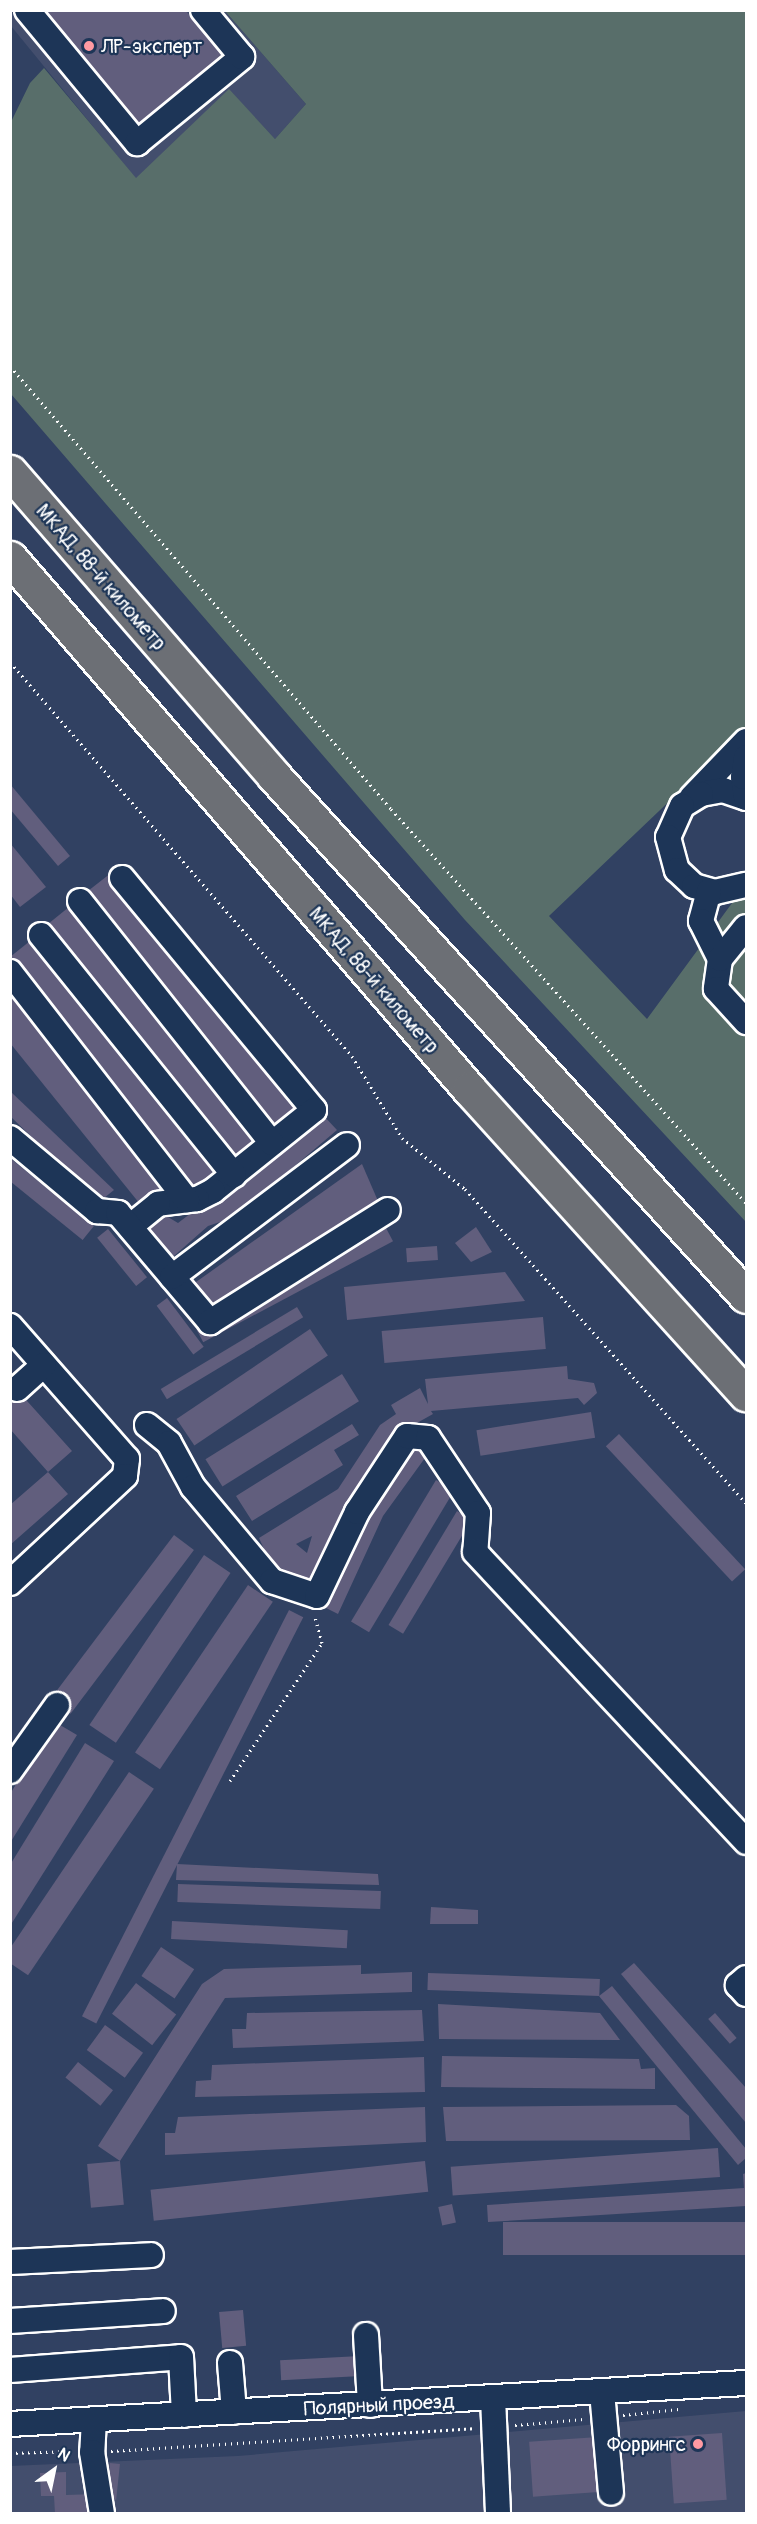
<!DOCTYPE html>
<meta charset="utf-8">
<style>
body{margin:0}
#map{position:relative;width:757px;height:2524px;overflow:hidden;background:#314162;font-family:Pangolin,sans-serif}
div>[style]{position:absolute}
.built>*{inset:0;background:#434e6d}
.green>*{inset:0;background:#586e6a}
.building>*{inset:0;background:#615e7d;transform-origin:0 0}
.path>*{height:3px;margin-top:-1.5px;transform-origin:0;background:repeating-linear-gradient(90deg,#fff 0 1.5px,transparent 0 6px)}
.roads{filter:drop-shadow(2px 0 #fff) drop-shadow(-2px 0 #fff) drop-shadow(0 2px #fff) drop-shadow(0 -2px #fff)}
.minor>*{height:24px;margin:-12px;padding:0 12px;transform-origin:12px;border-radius:12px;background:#1d3557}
.highway>*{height:33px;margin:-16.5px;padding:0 16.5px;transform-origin:16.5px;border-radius:16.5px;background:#6c6f75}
.dots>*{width:16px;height:16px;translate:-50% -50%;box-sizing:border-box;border:3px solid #1d3557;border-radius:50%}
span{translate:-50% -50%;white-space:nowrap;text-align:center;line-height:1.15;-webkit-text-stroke:4.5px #1d3557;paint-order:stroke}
.poi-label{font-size:20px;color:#fff}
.left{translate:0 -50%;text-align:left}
.right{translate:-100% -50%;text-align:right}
.street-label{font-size:20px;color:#fff}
.frame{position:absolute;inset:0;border:12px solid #fff;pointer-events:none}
.north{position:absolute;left:24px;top:2440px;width:60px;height:60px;-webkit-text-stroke:4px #1d3557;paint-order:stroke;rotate:33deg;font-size:16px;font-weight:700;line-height:24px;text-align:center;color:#fff}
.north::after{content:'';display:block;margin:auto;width:21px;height:27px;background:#fff;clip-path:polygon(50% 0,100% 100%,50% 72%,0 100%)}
</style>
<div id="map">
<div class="built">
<div style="clip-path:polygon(10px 11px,225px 11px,306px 104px,275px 139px,229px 90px,136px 179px,11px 26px)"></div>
<div style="clip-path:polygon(746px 2411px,746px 2513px,11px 2513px,10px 2466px,238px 2456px)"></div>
</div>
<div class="green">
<div style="clip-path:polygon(225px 11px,746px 11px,746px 728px,549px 916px,647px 1019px,746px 884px,746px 1222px,465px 920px,11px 394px,10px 124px,30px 83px,44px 68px,136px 178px,229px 89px,275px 139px,306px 104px)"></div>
</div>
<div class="building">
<div style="clip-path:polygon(44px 10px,185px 10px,227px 60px,143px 130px)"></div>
<div style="clip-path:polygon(10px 784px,70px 856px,58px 866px,10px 809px)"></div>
<div style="clip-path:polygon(10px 843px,46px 887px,20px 907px,10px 894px)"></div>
<div style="left:111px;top:873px;width:307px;height:35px;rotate:52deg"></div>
<div style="left:69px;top:907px;width:302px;height:31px;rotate:51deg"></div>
<div style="clip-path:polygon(35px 937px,222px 1176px,196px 1194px,10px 963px,10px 957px)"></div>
<div style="clip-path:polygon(10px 986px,171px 1188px,144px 1209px,10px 1043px)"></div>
<div style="clip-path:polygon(10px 1091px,114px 1190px,99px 1202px,10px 1116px)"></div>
<div style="clip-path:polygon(322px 1114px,337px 1130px,235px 1217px,208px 1226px,166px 1263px,137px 1228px,158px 1211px,178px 1223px)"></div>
<div style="left:10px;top:1158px;width:108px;height:18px;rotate:39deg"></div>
<div style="clip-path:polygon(362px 1164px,378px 1201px,209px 1314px,189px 1287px)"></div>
<div style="clip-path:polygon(476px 1227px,492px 1252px,471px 1262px,455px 1243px)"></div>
<div style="left:386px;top:1228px;width:15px;height:215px;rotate:62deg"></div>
<div style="left:108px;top:1229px;width:62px;height:14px;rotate:51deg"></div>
<div style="left:437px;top:1246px;width:14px;height:31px;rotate:86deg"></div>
<div style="clip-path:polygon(505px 1272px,525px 1301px,347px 1320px,344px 1287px)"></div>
<div style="left:167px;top:1298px;width:61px;height:13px;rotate:53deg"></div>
<div style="left:297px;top:1307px;width:12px;height:159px;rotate:59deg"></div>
<div style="left:543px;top:1317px;width:32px;height:162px;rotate:85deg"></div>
<div style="left:310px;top:1329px;width:32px;height:161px;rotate:56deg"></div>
<div style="clip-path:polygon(evenodd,567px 1366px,568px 1379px,594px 1383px,597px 1393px,584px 1405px,578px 1398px,431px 1411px,433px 1414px,399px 1433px,315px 1586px,276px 1575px,259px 1538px,338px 1489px,380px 1425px,396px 1414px,391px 1405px,420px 1388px,428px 1404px,425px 1379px,567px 1366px,312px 1536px,307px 1553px,296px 1544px,312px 1536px)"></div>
<div style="left:342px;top:1374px;width:32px;height:161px;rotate:58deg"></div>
<div style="clip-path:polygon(10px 1382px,72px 1451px,48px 1472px,68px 1494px,10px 1545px,10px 1505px,48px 1472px,10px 1429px)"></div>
<div style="left:591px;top:1412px;width:26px;height:116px;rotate:81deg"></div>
<div style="clip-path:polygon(352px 1424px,359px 1435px,334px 1450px,343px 1465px,252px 1521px,236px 1496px)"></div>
<div style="left:619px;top:1434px;width:185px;height:18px;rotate:47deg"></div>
<div style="clip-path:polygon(415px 1442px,430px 1451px,383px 1516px,338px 1614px,322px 1606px,364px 1513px)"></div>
<div style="left:436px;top:1480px;width:21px;height:165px;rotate:31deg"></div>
<div style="left:457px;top:1511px;width:17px;height:133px;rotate:31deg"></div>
<div style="left:174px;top:1535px;width:25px;height:205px;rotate:37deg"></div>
<div style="left:204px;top:1555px;width:32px;height:205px;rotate:34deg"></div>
<div style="left:248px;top:1585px;width:30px;height:202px;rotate:34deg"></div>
<div style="left:289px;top:1610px;width:16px;height:456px;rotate:27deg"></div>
<div style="clip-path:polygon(55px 1722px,77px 1735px,10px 1843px,10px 1794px)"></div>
<div style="clip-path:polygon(85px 1743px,114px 1761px,10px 1926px,10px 1865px)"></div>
<div style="left:129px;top:1772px;width:30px;height:225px;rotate:34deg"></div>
<div style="clip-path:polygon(177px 1864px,378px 1874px,379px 1885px,176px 1880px)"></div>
<div style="left:178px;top:1884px;width:203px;height:18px;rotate:2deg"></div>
<div style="clip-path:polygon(431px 1907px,478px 1910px,478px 1924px,430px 1924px)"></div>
<div style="left:172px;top:1921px;width:176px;height:18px;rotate:3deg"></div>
<div style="left:161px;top:1947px;width:40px;height:35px;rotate:34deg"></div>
<div style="clip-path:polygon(634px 1963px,746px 2088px,746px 2123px,621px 1974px)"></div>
<div style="clip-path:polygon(361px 1965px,361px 1974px,412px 1972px,412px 1992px,225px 1998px,120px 2161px,98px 2146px,202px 1984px,224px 1969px)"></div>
<div style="left:428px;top:1973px;width:172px;height:17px;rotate:2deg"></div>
<div style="left:136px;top:1983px;width:51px;height:39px;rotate:38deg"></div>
<div style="clip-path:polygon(612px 1986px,746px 2149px,746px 2158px,738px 2165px,599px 1996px)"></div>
<div style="clip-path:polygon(438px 2004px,600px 2013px,620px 2040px,439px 2039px)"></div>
<div style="clip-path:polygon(422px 2010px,424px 2041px,233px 2048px,232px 2029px,246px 2029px,247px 2013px)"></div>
<div style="left:715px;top:2013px;width:33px;height:9px;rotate:49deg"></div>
<div style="left:105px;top:2025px;width:47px;height:31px;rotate:36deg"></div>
<div style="clip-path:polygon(442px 2056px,639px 2059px,641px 2069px,655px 2068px,655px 2089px,441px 2087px)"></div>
<div style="clip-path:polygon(424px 2057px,425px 2092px,195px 2097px,196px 2081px,211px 2080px,212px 2065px)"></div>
<div style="left:78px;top:2062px;width:45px;height:20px;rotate:39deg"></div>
<div style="clip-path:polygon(676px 2105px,689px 2116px,690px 2140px,446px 2141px,443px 2107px)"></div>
<div style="clip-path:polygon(425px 2107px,426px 2142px,165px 2155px,165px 2133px,175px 2133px,178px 2117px)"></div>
<div style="left:718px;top:2148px;width:29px;height:268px;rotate:86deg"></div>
<div style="left:120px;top:2161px;width:44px;height:33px;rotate:85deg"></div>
<div style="left:425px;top:2161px;width:31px;height:276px;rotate:84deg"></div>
<div style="clip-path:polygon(746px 2173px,746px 2206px,488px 2222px,487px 2205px,744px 2188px,743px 2174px)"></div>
<div style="left:452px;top:2204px;width:19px;height:14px;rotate:78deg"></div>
<div style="left:746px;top:2222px;width:33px;height:243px;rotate:90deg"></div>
<div style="left:243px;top:2310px;width:36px;height:24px;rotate:85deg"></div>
<div style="left:360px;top:2356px;width:20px;height:80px;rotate:87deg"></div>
<div style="left:722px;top:2433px;width:67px;height:53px;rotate:86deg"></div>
<div style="left:598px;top:2437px;width:55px;height:69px;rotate:86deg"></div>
<div style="left:110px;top:2463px;width:10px;height:36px;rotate:6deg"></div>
<div style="clip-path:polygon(66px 2472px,66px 2495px,96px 2494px,97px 2514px,55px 2514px,54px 2496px,41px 2496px,40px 2473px)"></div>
</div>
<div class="path">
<div style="left:10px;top:366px;width:584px;rotate:49.3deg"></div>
<div style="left:391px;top:809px;width:530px;rotate:47.98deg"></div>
<div style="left:10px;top:662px;width:522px;rotate:49.04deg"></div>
<div style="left:352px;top:1056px;width:96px;rotate:58.6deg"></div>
<div style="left:402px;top:1138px;width:81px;rotate:39deg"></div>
<div style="left:465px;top:1189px;width:421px;rotate:48.2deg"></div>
<div style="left:230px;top:1781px;width:166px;rotate:-56.3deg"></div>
<div style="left:322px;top:1643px;width:27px;rotate:-105deg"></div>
<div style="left:623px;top:2415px;width:56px;rotate:-6.1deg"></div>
<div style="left:515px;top:2425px;width:69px;rotate:-5deg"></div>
<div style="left:111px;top:2451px;width:363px;rotate:-3.6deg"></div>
<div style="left:10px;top:2453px;width:62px;rotate:-1.8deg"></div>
</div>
<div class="roads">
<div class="minor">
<div style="left:27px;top:10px;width:173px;rotate:50.4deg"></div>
<div style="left:137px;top:143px;width:136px;rotate:-39.3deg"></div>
<div style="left:242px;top:57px;width:61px;rotate:-129.7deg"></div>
<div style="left:692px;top:797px;width:78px;rotate:-46deg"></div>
<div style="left:746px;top:798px;width:24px;rotate:-161deg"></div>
<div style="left:723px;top:790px;width:22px;rotate:170deg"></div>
<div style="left:701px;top:794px;width:22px;rotate:148deg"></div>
<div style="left:682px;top:806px;width:34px;rotate:114deg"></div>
<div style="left:668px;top:837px;width:34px;rotate:75deg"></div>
<div style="left:677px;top:870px;width:23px;rotate:43deg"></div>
<div style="left:694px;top:886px;width:22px;rotate:16deg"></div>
<div style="left:715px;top:892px;width:32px;rotate:-13deg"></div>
<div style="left:746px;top:798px;width:21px;rotate:-98deg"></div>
<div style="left:743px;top:777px;width:20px;rotate:-81deg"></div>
<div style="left:122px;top:878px;width:301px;rotate:50.4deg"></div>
<div style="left:314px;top:1110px;width:129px;rotate:141.3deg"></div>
<div style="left:213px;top:1191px;width:18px;rotate:153deg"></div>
<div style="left:197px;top:1199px;width:39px;rotate:173deg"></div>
<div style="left:158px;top:1204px;width:36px;rotate:141deg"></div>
<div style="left:709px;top:891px;width:31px;rotate:105deg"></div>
<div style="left:701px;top:921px;width:42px;rotate:63.4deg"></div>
<div style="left:720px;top:959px;width:30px;rotate:98deg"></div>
<div style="left:716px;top:989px;width:45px;rotate:47.7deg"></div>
<div style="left:80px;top:901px;width:309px;rotate:51.6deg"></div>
<div style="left:41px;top:935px;width:308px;rotate:51.2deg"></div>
<div style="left:720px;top:959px;width:41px;rotate:-50.9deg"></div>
<div style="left:10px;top:972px;width:289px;rotate:52.2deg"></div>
<div style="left:10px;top:1138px;width:114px;rotate:40deg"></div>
<div style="left:97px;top:1211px;width:21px;rotate:5deg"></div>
<div style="left:118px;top:1213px;width:143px;rotate:49.8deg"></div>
<div style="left:210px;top:1322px;width:210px;rotate:-32.2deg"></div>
<div style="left:172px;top:1277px;width:219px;rotate:-37deg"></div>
<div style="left:10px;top:1326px;width:177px;rotate:48.7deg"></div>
<div style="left:127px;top:1459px;width:17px;rotate:97deg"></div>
<div style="left:125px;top:1476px;width:157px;rotate:137.1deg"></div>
<div style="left:17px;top:1389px;width:36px;rotate:-42deg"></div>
<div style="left:147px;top:1425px;width:28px;rotate:39deg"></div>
<div style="left:169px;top:1443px;width:50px;rotate:61.4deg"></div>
<div style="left:193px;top:1487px;width:123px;rotate:50deg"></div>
<div style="left:272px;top:1581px;width:47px;rotate:18.4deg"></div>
<div style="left:317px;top:1596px;width:93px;rotate:-64.5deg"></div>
<div style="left:357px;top:1512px;width:91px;rotate:-56.7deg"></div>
<div style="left:407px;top:1436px;width:21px;rotate:5deg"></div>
<div style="left:428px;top:1438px;width:90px;rotate:56.3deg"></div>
<div style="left:478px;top:1513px;width:39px;rotate:94deg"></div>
<div style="left:475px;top:1552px;width:397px;rotate:46.9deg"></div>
<div style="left:10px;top:1771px;width:81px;rotate:-54.5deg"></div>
<div style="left:746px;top:1978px;width:11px;rotate:139deg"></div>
<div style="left:738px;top:1985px;width:12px;rotate:48deg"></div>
<div style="left:10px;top:2262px;width:141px;rotate:-2.8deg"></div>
<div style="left:10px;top:2321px;width:153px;rotate:-3.7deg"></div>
<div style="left:366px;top:2335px;width:70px;rotate:86.7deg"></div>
<div style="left:230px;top:2363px;width:49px;rotate:85.3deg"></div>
<div style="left:10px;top:2370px;width:171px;rotate:-4.3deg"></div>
<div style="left:181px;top:2357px;width:58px;rotate:87deg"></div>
<div style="left:602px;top:2392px;width:101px;rotate:84.9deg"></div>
<div style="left:493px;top:2398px;width:116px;rotate:87.5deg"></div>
<div style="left:94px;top:2419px;width:33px;rotate:93deg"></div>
<div style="left:92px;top:2452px;width:63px;rotate:80.8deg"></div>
<div style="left:10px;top:2424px;width:737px;rotate:-3.19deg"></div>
</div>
<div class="highway">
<div style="left:10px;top:472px;width:403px;rotate:49deg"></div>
<div style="left:274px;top:776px;width:702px;rotate:47.77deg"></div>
<div style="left:10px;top:558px;width:702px;rotate:49.16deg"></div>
<div style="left:469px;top:1089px;width:412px;rotate:47.8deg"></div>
</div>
</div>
<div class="dots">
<div style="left:89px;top:46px;background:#ff9aa2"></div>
<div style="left:698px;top:2444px;background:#ff9aa2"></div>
</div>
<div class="poi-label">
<span class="left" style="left:101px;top:46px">ЛР-эксперт</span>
<span class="right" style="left:686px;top:2444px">Форрингс</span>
</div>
<div class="street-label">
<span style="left:101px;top:577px;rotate:49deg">МКАД, 88-й километр</span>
<span style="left:374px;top:980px;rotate:49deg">МКАД, 88-й километр</span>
<span style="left:379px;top:2405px;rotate:-3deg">Полярный проезд</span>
</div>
<div class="frame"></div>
<div class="north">N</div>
</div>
